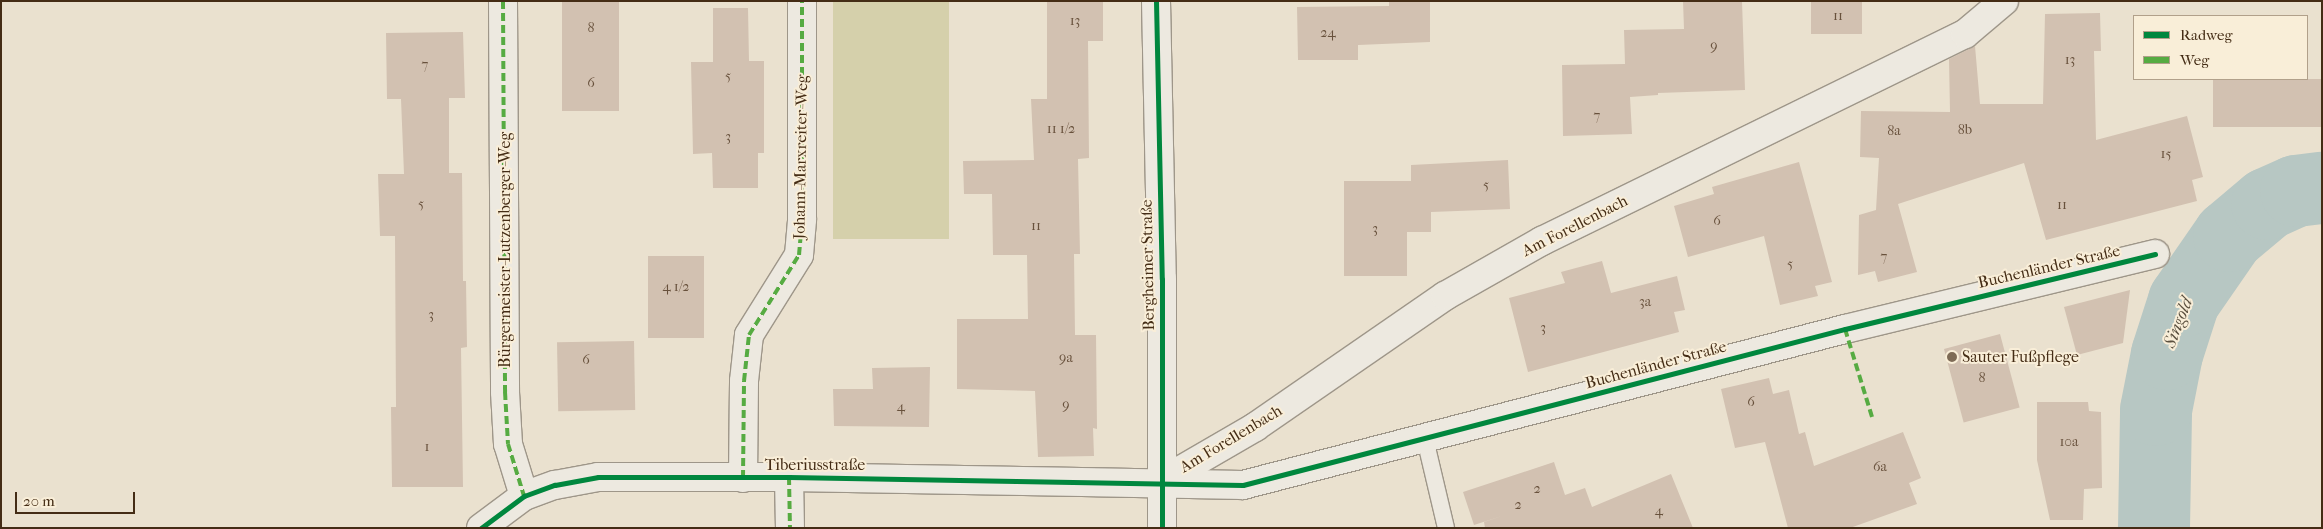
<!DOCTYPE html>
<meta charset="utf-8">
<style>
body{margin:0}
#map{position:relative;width:2323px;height:529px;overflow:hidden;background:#eae1cf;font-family:"IM FELL French Canon",serif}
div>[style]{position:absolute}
.green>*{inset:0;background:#d5d0ab;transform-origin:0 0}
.river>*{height:72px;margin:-36px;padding:0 36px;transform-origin:36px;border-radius:36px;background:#b7c7c3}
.building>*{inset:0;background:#d2c1b1;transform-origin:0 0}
.roads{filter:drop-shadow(1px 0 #9e9689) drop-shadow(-1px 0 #9e9689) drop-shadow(0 1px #9e9689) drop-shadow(0 -1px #9e9689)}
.service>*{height:16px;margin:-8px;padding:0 8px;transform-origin:8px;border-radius:8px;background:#ede9e0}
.minor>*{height:28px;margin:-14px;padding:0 14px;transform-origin:14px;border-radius:14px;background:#ede9e0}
.tertiary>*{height:28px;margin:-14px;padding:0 14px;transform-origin:14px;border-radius:14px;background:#ede9e0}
.quiet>*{height:4px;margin-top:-2px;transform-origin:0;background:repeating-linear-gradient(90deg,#56ab42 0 8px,transparent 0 12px)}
.cycleway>*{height:5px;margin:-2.5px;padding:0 2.5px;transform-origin:2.5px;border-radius:2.5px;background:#00873e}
.dots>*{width:14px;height:14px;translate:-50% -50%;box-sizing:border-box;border:2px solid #f9eed8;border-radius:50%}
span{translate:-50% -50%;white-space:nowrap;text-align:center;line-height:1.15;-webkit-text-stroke:4px #f9eed8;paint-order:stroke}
.number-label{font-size:14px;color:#68513c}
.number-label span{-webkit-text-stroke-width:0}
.street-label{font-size:16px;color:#442c15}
.poi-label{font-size:16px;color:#442c15}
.left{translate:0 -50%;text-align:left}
.water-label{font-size:18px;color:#5b503f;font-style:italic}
.frame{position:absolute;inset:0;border:2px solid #442c15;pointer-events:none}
.legend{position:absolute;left:2133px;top:15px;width:175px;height:65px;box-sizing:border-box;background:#f9eed8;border:1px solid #b1a08a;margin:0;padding:6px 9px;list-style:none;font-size:15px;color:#442c15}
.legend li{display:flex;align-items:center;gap:10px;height:25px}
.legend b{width:25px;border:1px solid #b1a08a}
.scale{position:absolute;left:15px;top:492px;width:120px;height:22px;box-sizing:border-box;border:2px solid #442c15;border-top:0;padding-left:6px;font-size:15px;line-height:18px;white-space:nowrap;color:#442c15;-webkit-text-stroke:4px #f9eed8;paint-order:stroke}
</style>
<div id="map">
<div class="green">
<div style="left:833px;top:1px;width:116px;height:238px"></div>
</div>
<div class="river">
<div style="left:2154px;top:528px;width:118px;rotate:-89deg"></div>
<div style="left:2156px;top:410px;width:57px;rotate:-78.9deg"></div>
<div style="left:2167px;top:354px;width:56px;rotate:-72.2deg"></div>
<div style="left:2184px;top:301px;width:79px;rotate:-55.3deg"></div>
<div style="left:2229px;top:236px;width:50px;rotate:-40.1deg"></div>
<div style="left:2267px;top:204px;width:32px;rotate:-24deg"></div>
<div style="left:2296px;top:191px;width:26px;rotate:-7deg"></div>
</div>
<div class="building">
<div style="left:562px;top:1px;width:57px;height:110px"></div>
<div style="clip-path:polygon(1047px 1px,1103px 1px,1103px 41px,1088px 41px,1089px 158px,1078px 159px,1080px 254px,1074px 254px,1075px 335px,1096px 335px,1097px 429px,1093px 428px,1094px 456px,1038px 457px,1035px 391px,957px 389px,957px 319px,1028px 319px,1027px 255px,993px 255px,992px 194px,964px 194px,963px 161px,1034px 160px,1031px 99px,1047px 99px)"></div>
<div style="clip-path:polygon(1389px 1px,1430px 1px,1430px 42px,1358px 45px,1358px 60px,1298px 60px,1297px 7px,1389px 6px)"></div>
<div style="clip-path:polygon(1683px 1px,1742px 1px,1745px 90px,1658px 93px,1658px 95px,1630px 97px,1632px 134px,1563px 136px,1562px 65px,1625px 64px,1624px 30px,1684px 29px)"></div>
<div style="left:1811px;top:1px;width:51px;height:33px"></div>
<div style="clip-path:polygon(713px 8px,748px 8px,749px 61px,764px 61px,764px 153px,758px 153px,758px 188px,713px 188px,712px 153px,693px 154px,691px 62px,713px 62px)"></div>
<div style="clip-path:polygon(2100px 13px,2101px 51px,2094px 51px,2096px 140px,2187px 116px,2203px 177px,2192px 180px,2197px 201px,2046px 240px,2024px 163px,1898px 204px,1917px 272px,1878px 282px,1875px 271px,1858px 275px,1859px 215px,1876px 210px,1879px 158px,1860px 157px,1861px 111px,1950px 112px,1949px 59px,1975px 46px,1980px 104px,2043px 104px,2045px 14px)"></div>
<div style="clip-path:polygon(463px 32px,465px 98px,449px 98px,449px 173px,462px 173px,463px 281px,466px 281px,467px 347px,461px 348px,463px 487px,392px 487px,391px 407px,396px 407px,395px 236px,380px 236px,378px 174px,404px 174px,401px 99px,387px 99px,386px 33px)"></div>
<div style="left:2213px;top:79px;width:109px;height:48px"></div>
<div style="clip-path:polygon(1508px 160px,1510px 209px,1431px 212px,1431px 232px,1407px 232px,1407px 276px,1344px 276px,1344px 181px,1411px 181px,1411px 165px)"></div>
<div style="clip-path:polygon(1799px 162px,1832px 282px,1815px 286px,1818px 296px,1780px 305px,1764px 236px,1688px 257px,1674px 206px,1714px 194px,1712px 187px)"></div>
<div style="left:648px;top:256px;width:56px;height:82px"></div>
<div style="clip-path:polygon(1602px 261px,1611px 293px,1677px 276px,1685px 310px,1674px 312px,1679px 332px,1528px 372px,1509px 298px,1565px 283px,1561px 272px)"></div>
<div style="clip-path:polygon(2130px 290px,2123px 343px,2077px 355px,2064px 307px)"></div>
<div style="left:2000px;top:334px;width:76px;height:58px;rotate:75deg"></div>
<div style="left:634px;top:341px;width:69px;height:77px;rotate:89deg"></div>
<div style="clip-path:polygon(930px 367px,929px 427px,834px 426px,833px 389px,873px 389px,872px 368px)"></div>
<div style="clip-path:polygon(1769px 378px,1773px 394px,1789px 390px,1799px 434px,1805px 432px,1814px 466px,1903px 432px,1921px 478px,1909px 483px,1917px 504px,1850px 528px,1788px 528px,1765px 442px,1735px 448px,1721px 389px)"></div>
<div style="clip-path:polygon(2037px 402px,2088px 402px,2089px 411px,2101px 412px,2102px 488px,2084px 489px,2083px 520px,2050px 520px,2037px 460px)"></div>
<div style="clip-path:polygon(1554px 462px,1565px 495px,1585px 488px,1592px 507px,1671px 474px,1693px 528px,1485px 528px,1484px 522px,1502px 516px,1474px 525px,1463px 492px)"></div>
</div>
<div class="roads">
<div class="service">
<div style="left:1425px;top:439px;width:91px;rotate:76.7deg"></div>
</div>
<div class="minor">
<div style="left:503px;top:1px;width:391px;rotate:89.7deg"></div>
<div style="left:505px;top:392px;width:52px;rotate:86.7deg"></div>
<div style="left:508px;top:444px;width:54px;rotate:72.9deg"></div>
<div style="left:789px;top:477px;width:51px;rotate:88.9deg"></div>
<div style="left:743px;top:478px;width:97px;rotate:-89.4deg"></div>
<div style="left:744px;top:381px;width:46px;rotate:-83.8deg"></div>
<div style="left:749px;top:335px;width:94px;rotate:-58deg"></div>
<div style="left:799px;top:255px;width:36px;rotate:-85deg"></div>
<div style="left:802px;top:219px;width:218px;rotate:-90deg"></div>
<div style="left:1162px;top:481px;width:108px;rotate:-30.1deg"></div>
<div style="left:1255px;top:427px;width:231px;rotate:-34.6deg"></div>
<div style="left:1445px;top:296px;width:112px;rotate:-29.6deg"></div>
<div style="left:1542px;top:241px;width:471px;rotate:-26.1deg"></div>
<div style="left:1965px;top:34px;width:51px;rotate:-40.2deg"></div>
<div style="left:481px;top:528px;width:54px;rotate:-36.7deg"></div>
<div style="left:524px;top:496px;width:33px;rotate:-20deg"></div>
<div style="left:555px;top:485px;width:44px;rotate:-10.5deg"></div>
<div style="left:598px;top:477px;width:191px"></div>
<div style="left:789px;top:477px;width:454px;rotate:1deg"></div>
<div style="left:1243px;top:485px;width:622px;rotate:-14.53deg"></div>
<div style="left:1845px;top:329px;width:319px;rotate:-13.6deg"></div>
</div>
<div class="tertiary">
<div style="left:1156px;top:1px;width:278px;rotate:88.8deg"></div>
<div style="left:1162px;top:279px;width:249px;rotate:90deg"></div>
</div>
</div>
<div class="quiet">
<div style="left:503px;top:1px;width:391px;rotate:89.7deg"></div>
<div style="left:505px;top:392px;width:52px;rotate:86.7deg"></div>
<div style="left:508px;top:444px;width:54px;rotate:72.9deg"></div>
<div style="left:1845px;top:329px;width:95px;rotate:72.9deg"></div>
<div style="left:789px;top:477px;width:51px;rotate:88.9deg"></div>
<div style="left:743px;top:478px;width:97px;rotate:-89.4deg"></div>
<div style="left:744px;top:381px;width:46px;rotate:-83.8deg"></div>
<div style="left:749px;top:335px;width:94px;rotate:-58deg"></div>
<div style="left:799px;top:255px;width:36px;rotate:-85deg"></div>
<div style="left:802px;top:219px;width:218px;rotate:-90deg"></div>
</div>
<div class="cycleway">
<div style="left:1156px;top:1px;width:278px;rotate:88.8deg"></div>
<div style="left:1162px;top:279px;width:249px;rotate:90deg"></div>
<div style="left:481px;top:528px;width:54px;rotate:-36.7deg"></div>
<div style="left:524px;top:496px;width:33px;rotate:-20deg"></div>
<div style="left:555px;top:485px;width:44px;rotate:-10.5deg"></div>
<div style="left:598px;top:477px;width:191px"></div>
<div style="left:789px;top:477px;width:454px;rotate:1deg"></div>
<div style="left:1243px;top:485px;width:622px;rotate:-14.53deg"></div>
<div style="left:1845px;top:329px;width:319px;rotate:-13.6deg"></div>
</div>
<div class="dots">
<div style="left:1952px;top:357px;background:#7e6b56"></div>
</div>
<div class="number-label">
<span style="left:1838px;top:16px">11</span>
<span style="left:1075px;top:21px">13</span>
<span style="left:591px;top:28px">8</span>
<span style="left:1328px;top:33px">24</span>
<span style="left:1714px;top:46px">9</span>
<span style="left:2070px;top:60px">13</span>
<span style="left:425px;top:65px">7</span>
<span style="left:728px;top:76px">5</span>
<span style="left:591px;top:83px">6</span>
<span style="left:1597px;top:116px">7</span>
<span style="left:1061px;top:129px">11 1/2</span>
<span style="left:1965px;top:130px">8b</span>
<span style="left:1894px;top:131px">8a</span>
<span style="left:728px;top:137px">3</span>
<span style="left:2166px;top:154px">15</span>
<span style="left:1486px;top:185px">5</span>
<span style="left:421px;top:204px">5</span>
<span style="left:2062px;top:205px">11</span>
<span style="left:1717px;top:221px">6</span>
<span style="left:1036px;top:226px">11</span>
<span style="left:1375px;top:229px">3</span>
<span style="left:1884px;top:257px">7</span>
<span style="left:1790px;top:264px">5</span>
<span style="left:676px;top:287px">4 1/2</span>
<span style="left:1645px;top:302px">3a</span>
<span style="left:431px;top:315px">3</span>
<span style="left:1543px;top:328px">3</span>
<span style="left:1066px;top:358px">9a</span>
<span style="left:586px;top:360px">6</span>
<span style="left:1982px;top:378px">8</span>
<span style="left:1751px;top:402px">6</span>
<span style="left:1066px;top:405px">9</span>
<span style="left:901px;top:407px">4</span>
<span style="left:2069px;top:442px">10a</span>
<span style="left:427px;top:447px">1</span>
<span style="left:1880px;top:467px">6a</span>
<span style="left:1537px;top:489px">2</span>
<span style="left:1518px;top:505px">2</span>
<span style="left:1659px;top:511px">4</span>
</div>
<div class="street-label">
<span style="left:801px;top:157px;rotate:-89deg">Johann-Marxreiter-Weg</span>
<span style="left:1575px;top:226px;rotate:-27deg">Am Forellenbach</span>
<span style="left:505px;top:250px;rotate:-90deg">Bürgermeister-Lutzenberger-Weg</span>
<span style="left:1148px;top:265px;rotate:-91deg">Bergheimer Straße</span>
<span style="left:2049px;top:267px;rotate:-13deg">Buchenländer Straße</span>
<span style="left:1656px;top:365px;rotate:-15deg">Buchenländer Straße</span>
<span style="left:1231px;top:439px;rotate:-31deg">Am Forellenbach</span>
<span style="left:815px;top:465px">Tiberiusstraße</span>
</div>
<div class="poi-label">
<span class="left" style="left:1962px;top:357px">Sauter Fußpflege</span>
</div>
<div class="water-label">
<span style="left:2179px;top:323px;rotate:-69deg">Singold</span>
</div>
<div class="frame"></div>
<ul class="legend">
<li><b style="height:6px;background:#00873e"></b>Radweg</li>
<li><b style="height:6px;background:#56ab42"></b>Weg</li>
</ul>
<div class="scale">20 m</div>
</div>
